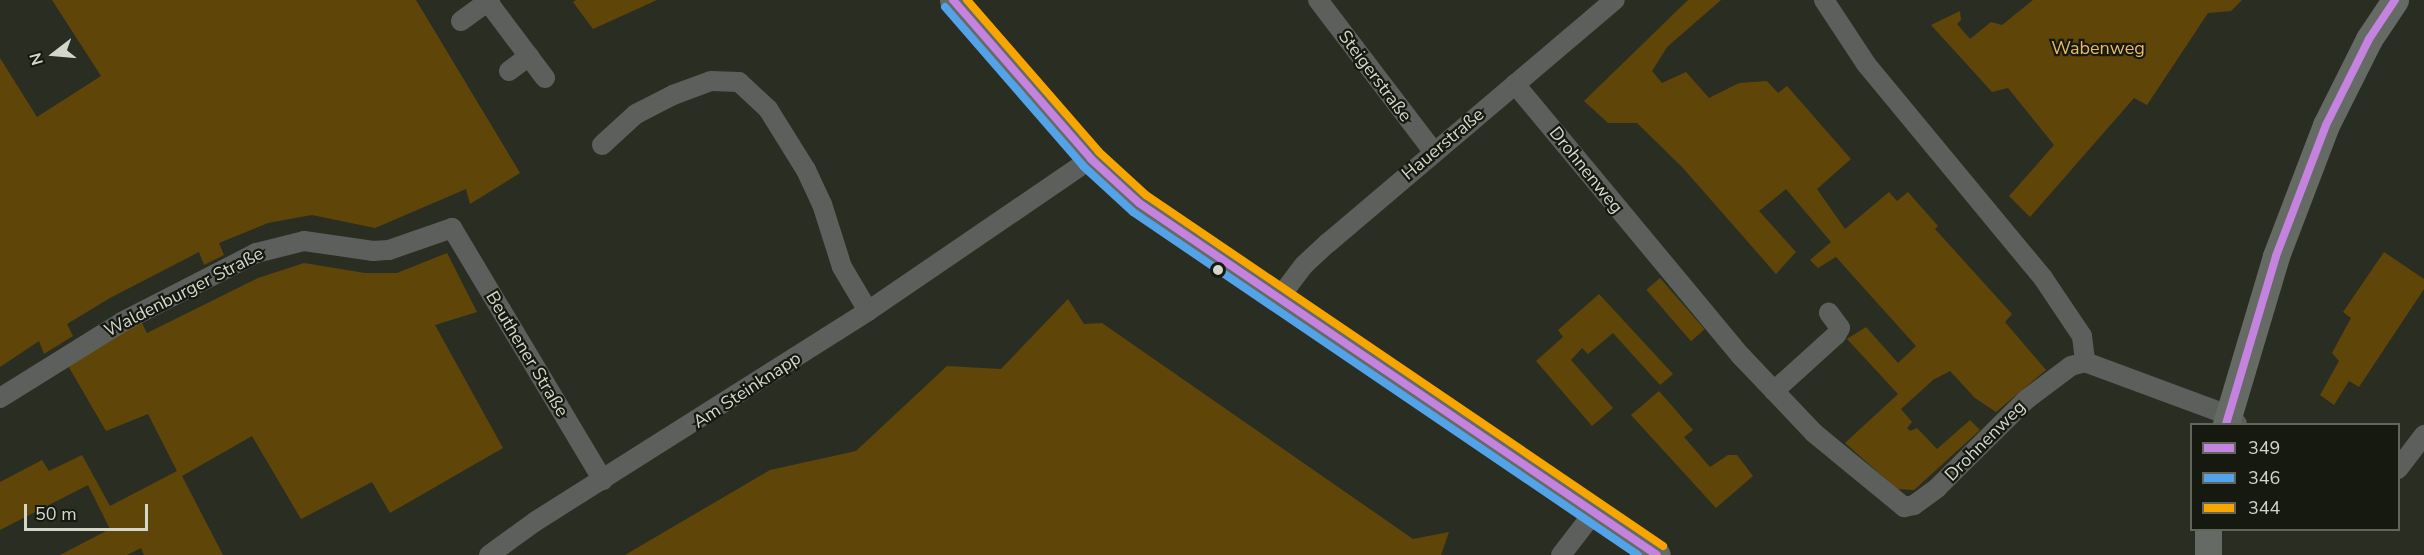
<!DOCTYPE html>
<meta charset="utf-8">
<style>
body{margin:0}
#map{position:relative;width:2424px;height:555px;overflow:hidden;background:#2a2e22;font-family:"Nunito Sans",sans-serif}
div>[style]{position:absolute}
.green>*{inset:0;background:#604509;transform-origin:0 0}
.street>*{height:20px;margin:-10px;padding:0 10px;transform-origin:10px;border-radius:10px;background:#5c5f5b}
.secondary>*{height:27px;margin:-13.5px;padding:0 13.5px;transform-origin:13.5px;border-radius:13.5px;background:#666a65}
.bus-1>*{height:8px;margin:-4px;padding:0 4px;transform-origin:4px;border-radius:4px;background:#c483df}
.bus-2>*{height:8px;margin:-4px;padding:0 4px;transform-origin:4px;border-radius:4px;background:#53a3e8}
.bus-3>*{height:8px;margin:-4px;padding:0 4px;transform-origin:4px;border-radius:4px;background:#f7a600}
.dots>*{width:16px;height:16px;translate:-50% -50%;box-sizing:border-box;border:3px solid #161910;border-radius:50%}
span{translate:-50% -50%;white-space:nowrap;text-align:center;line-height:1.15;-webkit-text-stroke:4.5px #161910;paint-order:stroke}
.park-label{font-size:18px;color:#ecba66}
.street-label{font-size:18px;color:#d3d7ca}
.legend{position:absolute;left:2190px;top:423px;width:210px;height:108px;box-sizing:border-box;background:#161910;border:2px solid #62655a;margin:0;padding:8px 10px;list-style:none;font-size:18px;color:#d3d7ca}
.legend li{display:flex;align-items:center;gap:12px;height:30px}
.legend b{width:30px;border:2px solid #62655a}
.north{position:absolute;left:24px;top:24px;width:60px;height:60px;-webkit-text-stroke:4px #161910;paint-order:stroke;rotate:254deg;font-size:16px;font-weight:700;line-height:24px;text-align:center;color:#d3d7ca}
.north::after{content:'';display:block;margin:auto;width:21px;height:27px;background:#d3d7ca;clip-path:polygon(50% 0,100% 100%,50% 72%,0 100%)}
.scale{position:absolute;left:24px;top:504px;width:124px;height:27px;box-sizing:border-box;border:3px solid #d3d7ca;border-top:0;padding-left:8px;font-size:18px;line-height:21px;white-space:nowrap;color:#d3d7ca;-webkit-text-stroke:4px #161910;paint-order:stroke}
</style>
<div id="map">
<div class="green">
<div style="clip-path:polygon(52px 0,416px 0,520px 173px,470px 204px,466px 189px,375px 228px,312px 215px,268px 223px,219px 243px,224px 255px,204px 265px,199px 252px,110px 298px,67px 324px,73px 336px,44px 354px,39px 341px,0 367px,0 58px,37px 117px,101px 76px)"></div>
<div style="clip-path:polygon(576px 0,657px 0,593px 29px,573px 2px)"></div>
<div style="clip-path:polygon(1688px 0,1721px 0,1667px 47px,1652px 71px,1662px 83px,1686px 72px,1709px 98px,1739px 83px,1767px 81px,1778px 93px,1787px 86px,1851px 159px,1817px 189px,1845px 229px,1889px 192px,1897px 201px,1908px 192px,1938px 226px,1935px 229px,2012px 314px,2005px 322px,2046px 370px,1996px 412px,1975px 398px,1950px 371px,1933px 380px,1901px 409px,1912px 422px,1907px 428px,1910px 431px,1917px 428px,1937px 449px,1970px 420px,1980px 430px,1914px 490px,1897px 489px,1845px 443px,1898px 394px,1847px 339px,1866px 327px,1898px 363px,1916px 346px,1836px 257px,1818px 268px,1810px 260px,1831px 242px,1786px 189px,1759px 211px,1796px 252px,1776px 274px,1683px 168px,1637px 123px,1608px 123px,1584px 101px)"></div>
<div style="clip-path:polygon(2033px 0,2242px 0,2231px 11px,2208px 13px,2147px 105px,2134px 98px,2030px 217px,2009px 196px,2054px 145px,2008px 88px,1992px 92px,1931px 25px,1960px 11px,1961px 20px,1957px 24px,1970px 39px,1991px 22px,2002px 25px)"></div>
<div style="clip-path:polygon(2384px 252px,2424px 279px,2424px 289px,2359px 387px,2349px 381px,2334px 405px,2320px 395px,2339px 361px,2332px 353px,2351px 318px,2343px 312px)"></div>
<div style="clip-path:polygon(447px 253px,477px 312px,435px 325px,503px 448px,390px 513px,372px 482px,301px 519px,252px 436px,182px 476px,223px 555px,144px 555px,141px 548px,127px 555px,60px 555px,110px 529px,88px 485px,0 530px,0 482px,42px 460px,49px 471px,82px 455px,110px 506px,177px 471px,148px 414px,106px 431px,67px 364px,141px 321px,147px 333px,258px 278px,304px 263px,365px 273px,397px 273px)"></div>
<div style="left:1660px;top:278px;width:68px;height:18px;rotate:49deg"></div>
<div style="clip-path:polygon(1599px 294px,1673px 374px,1660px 385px,1613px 333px,1588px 354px,1582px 348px,1571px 360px,1613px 408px,1592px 426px,1536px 361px,1563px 337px,1558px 330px)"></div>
<div style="clip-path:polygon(1068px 299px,1084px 324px,1102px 323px,1413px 539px,1449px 532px,1441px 555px,625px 555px,770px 470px,856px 451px,947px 366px,1001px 369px)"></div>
<div style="clip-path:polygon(1659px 391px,1693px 430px,1684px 437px,1710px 467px,1728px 455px,1737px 455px,1753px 476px,1716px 508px,1631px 415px)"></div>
</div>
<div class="street">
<div style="left:1318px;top:0;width:190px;rotate:52.7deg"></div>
<div style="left:1824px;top:0;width:77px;rotate:56.7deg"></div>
<div style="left:1866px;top:64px;width:278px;rotate:50.4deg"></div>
<div style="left:2043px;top:278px;width:70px;rotate:56.1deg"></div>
<div style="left:2082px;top:336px;width:26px;rotate:83deg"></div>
<div style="left:488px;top:2px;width:95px;rotate:53.1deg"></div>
<div style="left:461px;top:21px;width:36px;rotate:-36deg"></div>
<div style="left:509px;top:71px;width:25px;rotate:-37deg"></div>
<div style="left:1515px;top:84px;width:354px;rotate:50.3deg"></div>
<div style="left:1741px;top:356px;width:106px;rotate:46.5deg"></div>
<div style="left:1814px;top:433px;width:117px;rotate:39.4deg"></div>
<div style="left:1904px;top:507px;width:10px;rotate:-11deg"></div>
<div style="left:1914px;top:505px;width:29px;rotate:-36deg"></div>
<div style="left:1937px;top:488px;width:127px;rotate:-44.7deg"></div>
<div style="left:2027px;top:399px;width:55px;rotate:-36.9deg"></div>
<div style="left:2071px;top:366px;width:15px;rotate:-16deg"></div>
<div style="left:2085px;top:362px;width:153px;rotate:20.3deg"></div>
<div style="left:2228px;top:415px;width:13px;rotate:45deg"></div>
<div style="left:602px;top:145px;width:46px;rotate:-42.4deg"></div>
<div style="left:636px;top:114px;width:42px;rotate:-27.2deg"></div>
<div style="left:673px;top:95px;width:40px;rotate:-20.2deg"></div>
<div style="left:711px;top:81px;width:28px;rotate:2deg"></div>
<div style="left:739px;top:82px;width:40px;rotate:43deg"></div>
<div style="left:768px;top:109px;width:72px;rotate:58.1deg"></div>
<div style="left:806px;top:170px;width:38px;rotate:65deg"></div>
<div style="left:822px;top:204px;width:66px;rotate:72.4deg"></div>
<div style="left:842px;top:267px;width:51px;rotate:59.4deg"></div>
<div style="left:1279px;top:298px;width:41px;rotate:-52.9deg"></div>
<div style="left:1304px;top:265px;width:33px;rotate:-43deg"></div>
<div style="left:1328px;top:243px;width:376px;rotate:-40.3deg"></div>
<div style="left:1774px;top:391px;width:84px;rotate:-42.1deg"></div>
<div style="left:1836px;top:335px;width:8px;rotate:-60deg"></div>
<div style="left:1840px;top:328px;width:19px;rotate:-126deg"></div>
<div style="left:0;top:398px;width:144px;rotate:-31.9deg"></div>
<div style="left:122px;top:322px;width:151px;rotate:-27.2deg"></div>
<div style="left:256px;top:253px;width:49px;rotate:-14deg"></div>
<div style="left:304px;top:241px;width:70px;rotate:8.2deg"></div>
<div style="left:373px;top:251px;width:16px;rotate:-4deg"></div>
<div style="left:389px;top:250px;width:67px;rotate:-19.2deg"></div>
<div style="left:452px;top:228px;width:294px;rotate:59.1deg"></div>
<div style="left:2398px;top:469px;width:43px;rotate:-52.6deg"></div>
<div style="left:489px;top:555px;width:58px;rotate:-35.9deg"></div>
<div style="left:536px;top:521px;width:393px;rotate:-32.3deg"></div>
<div style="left:868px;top:311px;width:270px;rotate:-34.3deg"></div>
<div style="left:1561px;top:555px;width:56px;rotate:-52.3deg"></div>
</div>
<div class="secondary">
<div style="left:953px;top:0;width:211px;rotate:49deg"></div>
<div style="left:1091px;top:159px;width:65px;rotate:42.5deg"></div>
<div style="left:1139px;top:203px;width:626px;rotate:34.2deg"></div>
<div style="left:2226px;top:424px;width:175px;rotate:-73.4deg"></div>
<div style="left:2276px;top:256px;width:140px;rotate:-69.1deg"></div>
<div style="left:2326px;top:125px;width:96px;rotate:-63.4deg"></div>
<div style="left:2369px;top:39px;width:47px;rotate:-56.3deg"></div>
<div style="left:2208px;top:555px;width:25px;rotate:-90deg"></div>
</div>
<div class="bus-1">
<div style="left:953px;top:0;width:211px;rotate:49deg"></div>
<div style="left:1091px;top:159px;width:65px;rotate:42.5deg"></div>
<div style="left:1139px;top:203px;width:626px;rotate:34.2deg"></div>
<div style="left:2226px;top:424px;width:175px;rotate:-73.4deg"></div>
<div style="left:2276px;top:256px;width:140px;rotate:-69.1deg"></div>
<div style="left:2326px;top:125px;width:96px;rotate:-63.4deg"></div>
<div style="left:2369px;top:39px;width:47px;rotate:-56.3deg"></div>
</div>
<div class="bus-2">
<div style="left:945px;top:7px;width:211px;rotate:49deg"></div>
<div style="left:1083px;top:166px;width:68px;rotate:42.6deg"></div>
<div style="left:1133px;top:212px;width:610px;rotate:34.18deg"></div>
</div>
<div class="bus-3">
<div style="left:967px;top:0;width:201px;rotate:49deg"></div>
<div style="left:1099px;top:152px;width:64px;rotate:42.5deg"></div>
<div style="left:1146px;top:195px;width:625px;rotate:34.17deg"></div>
</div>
<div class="dots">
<div style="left:1218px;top:270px;background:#d3d7ca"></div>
</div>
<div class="park-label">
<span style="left:2098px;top:48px">Wabenweg</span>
</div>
<div class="street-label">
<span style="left:1375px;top:76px;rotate:53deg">Steigerstraße</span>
<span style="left:1443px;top:144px;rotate:-40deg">Hauerstraße</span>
<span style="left:1586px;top:170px;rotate:51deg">Drohnenweg</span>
<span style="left:184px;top:292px;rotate:-27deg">Waldenburger Straße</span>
<span style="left:527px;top:354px;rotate:59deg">Beuthener Straße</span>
<span style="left:747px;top:390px;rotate:-33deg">Am Steinknapp</span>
<span style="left:1985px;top:441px;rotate:-45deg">Drohnenweg</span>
</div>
<ul class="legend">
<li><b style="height:8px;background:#c483df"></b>349</li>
<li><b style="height:8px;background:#53a3e8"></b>346</li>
<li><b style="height:8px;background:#f7a600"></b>344</li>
</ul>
<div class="north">N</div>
<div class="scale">50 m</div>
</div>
